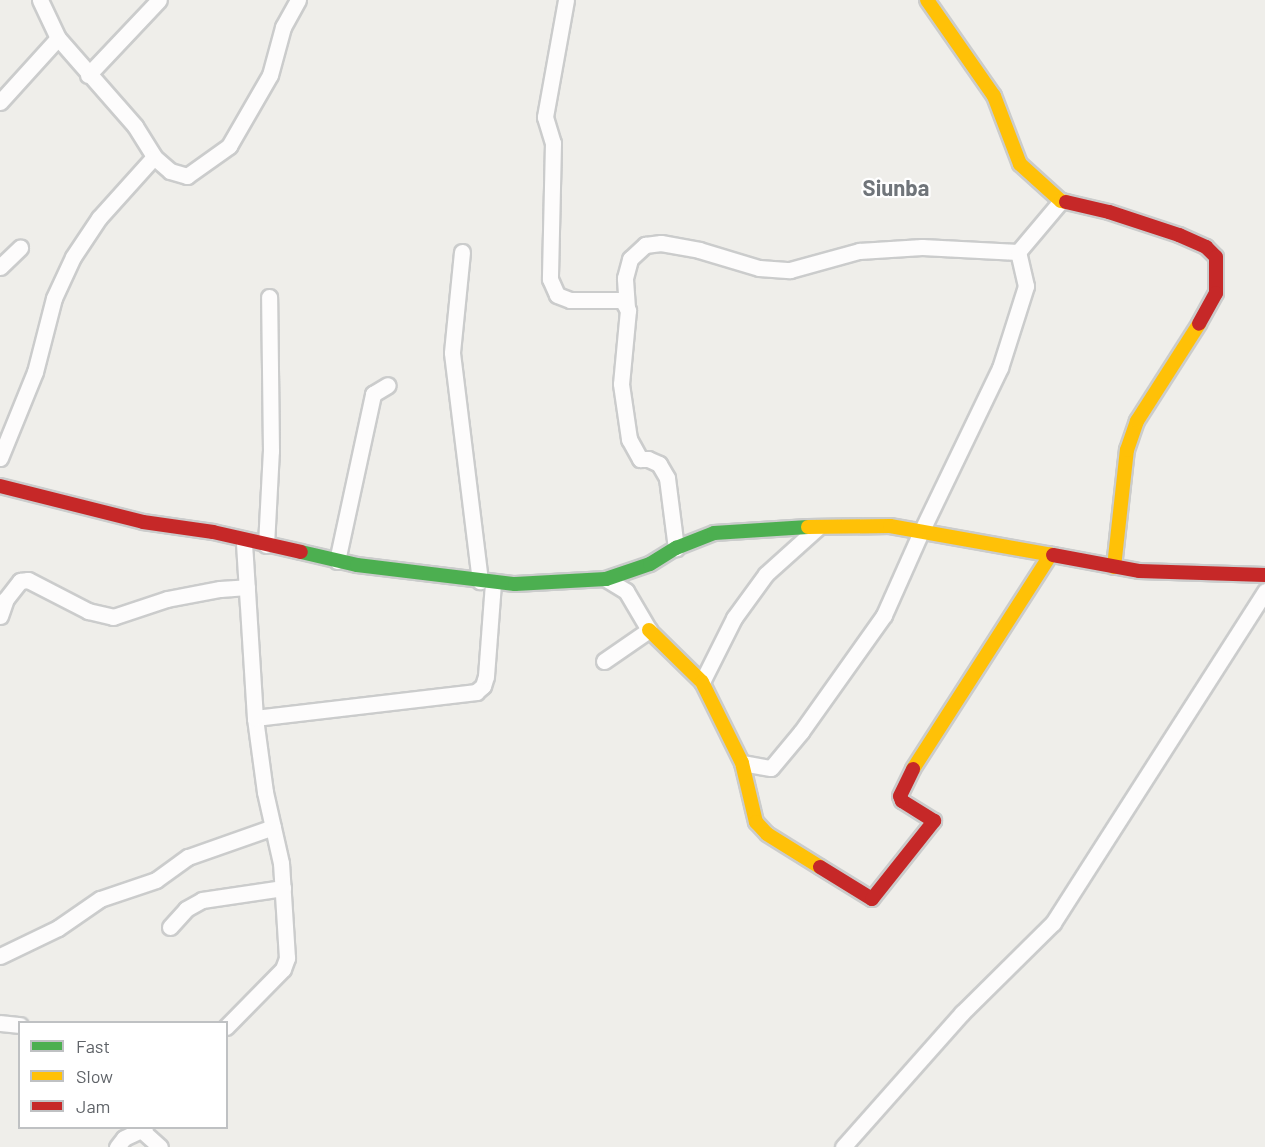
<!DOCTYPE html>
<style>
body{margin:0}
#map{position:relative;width:1265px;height:1147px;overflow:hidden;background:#efeeea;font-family:Barlow,sans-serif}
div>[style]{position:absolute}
.roads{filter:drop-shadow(2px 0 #cbcccc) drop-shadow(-2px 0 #cbcccc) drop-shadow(0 2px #cbcccc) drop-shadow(0 -2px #cbcccc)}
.street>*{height:15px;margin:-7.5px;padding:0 7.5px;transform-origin:7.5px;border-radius:7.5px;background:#fdfcfc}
.fast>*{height:14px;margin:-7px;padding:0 7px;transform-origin:7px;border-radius:7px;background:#4caf50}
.slow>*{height:14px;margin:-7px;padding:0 7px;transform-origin:7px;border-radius:7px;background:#ffc107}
.jam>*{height:14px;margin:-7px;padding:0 7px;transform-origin:7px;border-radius:7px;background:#c62828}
span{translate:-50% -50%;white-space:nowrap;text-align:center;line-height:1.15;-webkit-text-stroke:4.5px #fff;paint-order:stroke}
.quarter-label{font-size:22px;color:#70757a;font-weight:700}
.legend{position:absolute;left:18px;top:1021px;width:210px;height:108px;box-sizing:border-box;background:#fff;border:2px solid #bfc1c3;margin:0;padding:8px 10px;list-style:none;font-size:18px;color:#5f6368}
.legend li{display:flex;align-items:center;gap:12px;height:30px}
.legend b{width:30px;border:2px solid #bfc1c3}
</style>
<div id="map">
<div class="roads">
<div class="street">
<div style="left:40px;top:0;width:42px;rotate:64.7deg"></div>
<div style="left:58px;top:38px;width:117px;rotate:48.8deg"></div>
<div style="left:135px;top:126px;width:36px;rotate:58deg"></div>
<div style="left:566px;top:0;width:119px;rotate:100.2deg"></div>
<div style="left:545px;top:117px;width:27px;rotate:73deg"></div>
<div style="left:553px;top:143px;width:136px;rotate:91.3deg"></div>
<div style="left:550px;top:279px;width:17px;rotate:66deg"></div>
<div style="left:557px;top:295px;width:14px;rotate:21deg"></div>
<div style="left:570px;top:300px;width:52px"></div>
<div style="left:622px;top:300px;width:12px;rotate:59deg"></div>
<div style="left:628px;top:310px;width:74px;rotate:95.4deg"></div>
<div style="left:621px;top:384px;width:56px;rotate:81.7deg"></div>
<div style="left:629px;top:439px;width:23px;rotate:61deg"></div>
<div style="left:640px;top:459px;width:8px"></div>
<div style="left:648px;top:459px;width:12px;rotate:24deg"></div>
<div style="left:659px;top:464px;width:16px;rotate:60deg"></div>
<div style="left:667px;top:478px;width:71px;rotate:82.7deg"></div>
<div style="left:88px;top:75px;width:103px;rotate:-46.6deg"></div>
<div style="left:0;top:102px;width:86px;rotate:-47.8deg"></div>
<div style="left:462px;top:252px;width:101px;rotate:95.7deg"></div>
<div style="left:452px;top:353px;width:230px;rotate:83deg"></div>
<div style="left:0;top:267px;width:28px;rotate:-44deg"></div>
<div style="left:627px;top:308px;width:30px;rotate:-94deg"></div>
<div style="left:625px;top:278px;width:20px;rotate:-75deg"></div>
<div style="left:630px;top:259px;width:21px;rotate:-43deg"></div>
<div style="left:645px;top:245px;width:16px;rotate:-7deg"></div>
<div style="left:661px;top:243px;width:39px;rotate:10deg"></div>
<div style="left:699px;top:250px;width:63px;rotate:16.7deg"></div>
<div style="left:759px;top:268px;width:31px;rotate:4deg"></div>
<div style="left:790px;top:270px;width:72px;rotate:-15.4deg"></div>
<div style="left:859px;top:251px;width:63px;rotate:-3.6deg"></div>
<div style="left:922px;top:247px;width:96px;rotate:3deg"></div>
<div style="left:0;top:458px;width:93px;rotate:-67.9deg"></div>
<div style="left:35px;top:372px;width:76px;rotate:-75.6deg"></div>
<div style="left:54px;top:298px;width:45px;rotate:-65.1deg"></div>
<div style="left:73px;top:257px;width:47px;rotate:-56.3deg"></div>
<div style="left:99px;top:218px;width:82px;rotate:-48deg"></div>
<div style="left:154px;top:157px;width:21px;rotate:41deg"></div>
<div style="left:170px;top:171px;width:18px;rotate:16deg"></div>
<div style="left:187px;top:176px;width:52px;rotate:-35.5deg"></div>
<div style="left:229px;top:146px;width:82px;rotate:-60deg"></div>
<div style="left:270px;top:75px;width:50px;rotate:-74.8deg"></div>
<div style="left:283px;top:27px;width:31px;rotate:-61deg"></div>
<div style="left:266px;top:545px;width:94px;rotate:-87deg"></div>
<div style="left:271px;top:451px;width:154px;rotate:-90.7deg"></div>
<div style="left:337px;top:561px;width:171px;rotate:-77.8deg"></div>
<div style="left:373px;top:394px;width:17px;rotate:-31deg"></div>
<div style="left:0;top:616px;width:18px;rotate:-71deg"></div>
<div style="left:6px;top:599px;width:23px;rotate:-52deg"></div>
<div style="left:20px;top:581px;width:8px;rotate:-7deg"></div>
<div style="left:28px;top:580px;width:68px;rotate:27.3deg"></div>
<div style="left:88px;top:611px;width:26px;rotate:13deg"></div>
<div style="left:113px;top:617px;width:57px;rotate:-18.4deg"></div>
<div style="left:167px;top:599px;width:54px;rotate:-10.7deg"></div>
<div style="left:220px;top:589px;width:27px;rotate:-4deg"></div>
<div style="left:604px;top:661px;width:55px;rotate:-34.6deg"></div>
<div style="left:649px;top:630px;width:45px;rotate:-120.5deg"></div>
<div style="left:626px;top:591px;width:23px;rotate:-149deg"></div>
<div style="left:702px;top:682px;width:72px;rotate:-63.4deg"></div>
<div style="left:734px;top:618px;width:54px;rotate:-54deg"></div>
<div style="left:766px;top:574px;width:69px;rotate:-42deg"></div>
<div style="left:255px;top:718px;width:223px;rotate:-6.7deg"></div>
<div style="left:476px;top:692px;width:9px;rotate:-41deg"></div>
<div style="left:483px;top:686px;width:10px;rotate:-73deg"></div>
<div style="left:486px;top:676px;width:94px;rotate:-85.7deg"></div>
<div style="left:742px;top:763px;width:29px;rotate:10deg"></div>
<div style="left:771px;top:768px;width:47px;rotate:-50.2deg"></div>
<div style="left:801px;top:732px;width:143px;rotate:-54.6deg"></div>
<div style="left:884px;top:615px;width:91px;rotate:-66deg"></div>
<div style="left:921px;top:532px;width:182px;rotate:-64.3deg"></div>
<div style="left:1000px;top:368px;width:86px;rotate:-72.4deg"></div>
<div style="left:1026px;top:286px;width:35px;rotate:-103deg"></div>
<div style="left:1018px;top:252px;width:67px;rotate:-49.9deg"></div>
<div style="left:170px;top:927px;width:24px;rotate:-48deg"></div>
<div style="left:186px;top:909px;width:18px;rotate:-29deg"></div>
<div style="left:202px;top:900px;width:82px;rotate:-8.4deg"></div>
<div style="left:0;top:956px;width:64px;rotate:-25.8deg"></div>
<div style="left:58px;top:928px;width:51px;rotate:-34.6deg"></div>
<div style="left:100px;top:899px;width:59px;rotate:-18.7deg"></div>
<div style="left:156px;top:880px;width:39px;rotate:-36deg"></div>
<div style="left:188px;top:857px;width:90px;rotate:-19.4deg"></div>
<div style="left:0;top:1023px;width:20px;rotate:6deg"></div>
<div style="left:226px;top:1027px;width:81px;rotate:-45.5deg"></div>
<div style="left:283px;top:969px;width:12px;rotate:-70deg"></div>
<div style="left:287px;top:958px;width:95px;rotate:-93.6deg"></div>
<div style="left:281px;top:863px;width:73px;rotate:-102.7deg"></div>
<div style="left:265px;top:792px;width:75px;rotate:-97.7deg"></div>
<div style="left:255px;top:718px;width:177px;rotate:-93.6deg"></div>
<div style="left:139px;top:1128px;width:28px;rotate:42deg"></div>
<div style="left:117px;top:1147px;width:11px;rotate:-52deg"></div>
<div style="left:124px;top:1138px;width:23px;rotate:-25deg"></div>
<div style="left:843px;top:1147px;width:179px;rotate:-48.4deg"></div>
<div style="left:962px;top:1013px;width:128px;rotate:-44.7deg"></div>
<div style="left:1053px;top:923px;width:394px;rotate:-57.4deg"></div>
</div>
<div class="fast">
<div style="left:301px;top:552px;width:57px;rotate:13.1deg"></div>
<div style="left:357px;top:565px;width:159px;rotate:6.9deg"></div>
<div style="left:515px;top:584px;width:91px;rotate:-3.1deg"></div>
<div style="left:606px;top:579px;width:46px;rotate:-18.8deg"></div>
<div style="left:650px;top:564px;width:31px;rotate:-32deg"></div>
<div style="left:676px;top:548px;width:41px;rotate:-21.5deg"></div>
<div style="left:714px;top:533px;width:94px;rotate:-3.7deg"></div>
</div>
<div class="slow">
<div style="left:927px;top:0;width:117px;rotate:55.1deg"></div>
<div style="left:994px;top:96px;width:73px;rotate:69.1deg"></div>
<div style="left:1020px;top:164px;width:55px;rotate:42.1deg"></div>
<div style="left:1061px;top:201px;width:5px;rotate:11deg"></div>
<div style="left:808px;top:527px;width:82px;rotate:-0.7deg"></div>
<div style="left:890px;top:526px;width:166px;rotate:10.1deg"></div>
<div style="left:1114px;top:567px;width:118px;rotate:-83.7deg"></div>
<div style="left:1127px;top:450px;width:31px;rotate:-71deg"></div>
<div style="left:1137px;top:421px;width:115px;rotate:-57.4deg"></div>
<div style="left:649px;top:630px;width:74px;rotate:44.5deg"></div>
<div style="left:702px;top:682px;width:90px;rotate:63.7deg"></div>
<div style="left:742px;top:763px;width:61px;rotate:76.7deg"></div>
<div style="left:756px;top:822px;width:16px;rotate:47deg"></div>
<div style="left:767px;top:834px;width:62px;rotate:31.9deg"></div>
<div style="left:913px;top:769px;width:255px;rotate:-57.3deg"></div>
</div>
<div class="jam">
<div style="left:1066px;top:202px;width:44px;rotate:13.1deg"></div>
<div style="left:1109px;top:212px;width:74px;rotate:18.2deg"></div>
<div style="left:1179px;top:235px;width:30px;rotate:24deg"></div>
<div style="left:1206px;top:247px;width:14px;rotate:45deg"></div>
<div style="left:1216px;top:257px;width:36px;rotate:90deg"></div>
<div style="left:1216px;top:293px;width:35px;rotate:119deg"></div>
<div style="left:0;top:486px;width:147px;rotate:14.1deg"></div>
<div style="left:143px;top:522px;width:71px;rotate:8.1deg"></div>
<div style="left:213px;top:532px;width:90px;rotate:12.8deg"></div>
<div style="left:1053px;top:555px;width:87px;rotate:10.5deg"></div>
<div style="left:1139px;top:571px;width:126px;rotate:1.8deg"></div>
<div style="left:820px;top:867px;width:61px;rotate:31.6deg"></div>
<div style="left:872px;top:899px;width:100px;rotate:-51.5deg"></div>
<div style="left:934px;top:821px;width:38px;rotate:-148deg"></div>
<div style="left:902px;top:801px;width:5px;rotate:-112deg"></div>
<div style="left:900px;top:796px;width:30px;rotate:-64deg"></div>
</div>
</div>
<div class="quarter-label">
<span style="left:896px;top:188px">Siunba</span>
</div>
<ul class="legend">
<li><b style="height:8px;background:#4caf50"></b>Fast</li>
<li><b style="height:8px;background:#ffc107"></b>Slow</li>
<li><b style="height:8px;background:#c62828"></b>Jam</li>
</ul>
</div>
